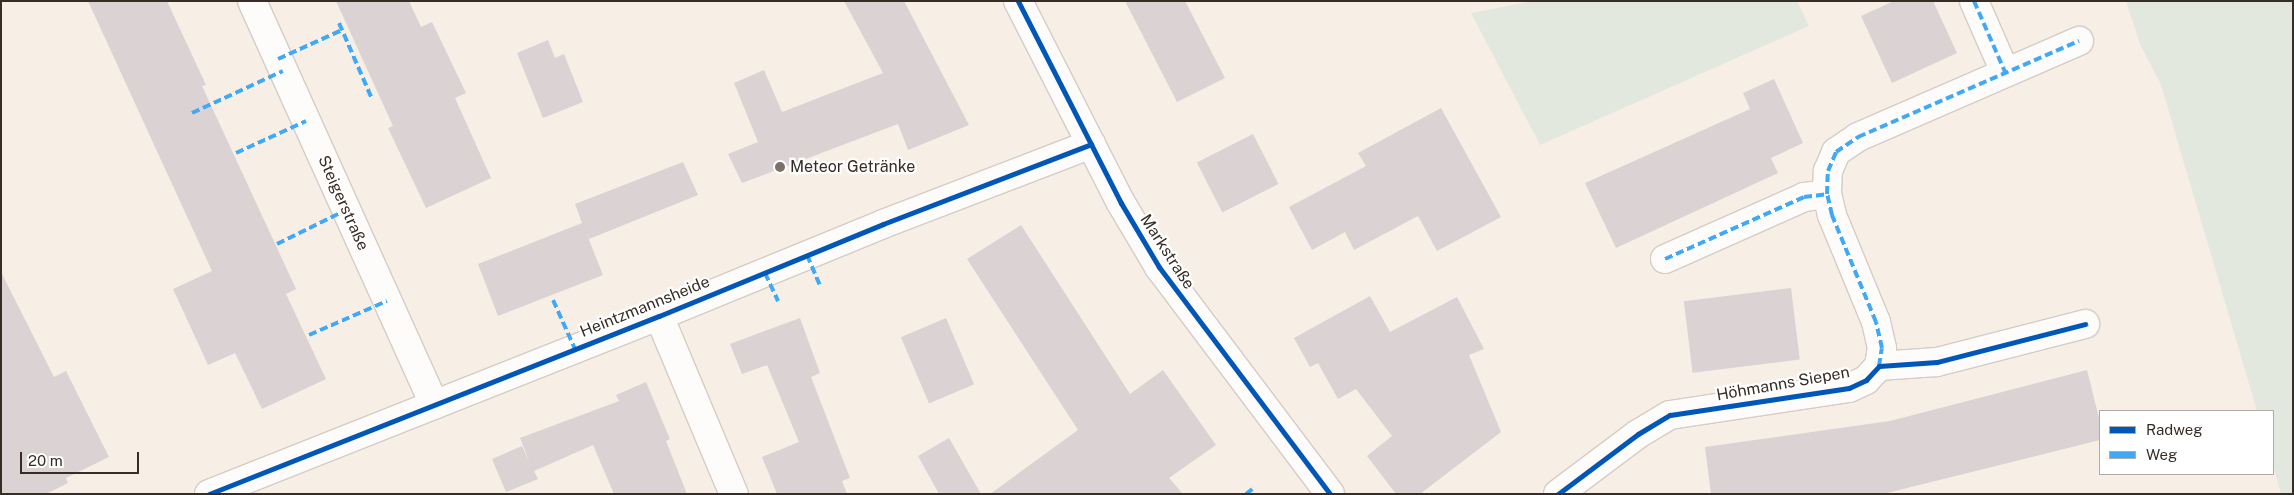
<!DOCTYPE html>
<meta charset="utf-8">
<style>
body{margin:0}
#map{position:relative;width:2294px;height:495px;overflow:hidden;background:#f7eee6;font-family:"Public Sans",sans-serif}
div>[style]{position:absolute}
.green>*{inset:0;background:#e3e8de}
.building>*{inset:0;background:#dad2d3;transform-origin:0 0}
.roads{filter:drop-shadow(1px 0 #d5ccc5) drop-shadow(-1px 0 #d5ccc5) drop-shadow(0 1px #d5ccc5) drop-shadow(0 -1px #d5ccc5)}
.minor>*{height:28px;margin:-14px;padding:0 14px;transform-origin:14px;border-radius:14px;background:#fefcfb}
.secondary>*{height:28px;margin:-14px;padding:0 14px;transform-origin:14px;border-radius:14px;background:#fefcfb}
.quiet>*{height:4px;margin-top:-2px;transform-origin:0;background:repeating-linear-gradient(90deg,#3fa9f5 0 8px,transparent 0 12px)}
.cycleway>*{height:5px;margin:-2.5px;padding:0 2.5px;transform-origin:2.5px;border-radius:2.5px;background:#0057b8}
.dots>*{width:14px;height:14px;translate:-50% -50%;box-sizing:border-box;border:2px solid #fff;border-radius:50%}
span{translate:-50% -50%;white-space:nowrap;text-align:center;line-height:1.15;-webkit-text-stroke:4.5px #fff;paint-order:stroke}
.poi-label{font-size:16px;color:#382d26}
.left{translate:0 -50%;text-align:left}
.street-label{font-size:16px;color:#382d26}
.frame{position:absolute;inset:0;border:2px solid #382d26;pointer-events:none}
.legend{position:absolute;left:2099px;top:410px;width:175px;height:65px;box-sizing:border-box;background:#fff;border:1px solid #afaba8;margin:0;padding:6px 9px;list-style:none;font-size:15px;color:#382d26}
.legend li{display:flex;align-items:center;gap:10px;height:25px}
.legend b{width:25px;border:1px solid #afaba8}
.scale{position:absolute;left:20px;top:452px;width:119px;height:22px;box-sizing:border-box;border:2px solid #382d26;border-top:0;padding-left:6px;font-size:15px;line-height:18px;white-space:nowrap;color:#382d26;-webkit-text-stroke:4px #fff;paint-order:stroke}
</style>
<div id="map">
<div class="green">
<div style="clip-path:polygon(1533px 1px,1797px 1px,1809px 26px,1540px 145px,1471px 13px)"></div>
<div style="clip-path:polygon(2126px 1px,2293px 1px,2293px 494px,2281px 494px,2273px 465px,2273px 411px,2257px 411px,2161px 85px,2140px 44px)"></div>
</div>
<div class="building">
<div style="clip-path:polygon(88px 1px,167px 1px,206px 85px,202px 86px,296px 289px,286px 294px,326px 379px,262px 409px,235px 353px,208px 365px,173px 289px,212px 271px)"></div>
<div style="clip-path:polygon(336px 1px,409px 1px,421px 27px,432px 22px,466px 93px,455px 98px,491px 178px,426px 208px,388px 128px,393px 126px)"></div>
<div style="clip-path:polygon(844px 1px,904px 1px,969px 125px,908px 150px,898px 124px,742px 183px,728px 154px,758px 142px,734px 83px,764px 70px,782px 112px,883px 73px)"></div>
<div style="clip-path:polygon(1125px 1px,1185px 1px,1225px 78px,1177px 102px)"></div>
<div style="clip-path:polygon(1894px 1px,1933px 1px,1957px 53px,1892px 83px,1861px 16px)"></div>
<div style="clip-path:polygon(548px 40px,555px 58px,564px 54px,583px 102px,543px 118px,517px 53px)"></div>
<div style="clip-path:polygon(1774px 79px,1803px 143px,1771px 158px,1778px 173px,1616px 248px,1585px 183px,1750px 109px,1743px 93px)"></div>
<div style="clip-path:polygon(1441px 108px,1501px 217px,1437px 251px,1418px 216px,1354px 250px,1345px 232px,1312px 250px,1289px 207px,1366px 166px,1358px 153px)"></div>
<div style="left:1253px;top:134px;width:56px;height:63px;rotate:63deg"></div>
<div style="clip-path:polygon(683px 162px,698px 195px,589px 239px,585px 230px,603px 275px,498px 316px,478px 264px,582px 223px,575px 204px)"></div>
<div style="clip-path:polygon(1021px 225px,1130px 394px,1163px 370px,1216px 445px,1169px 478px,1183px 494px,990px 494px,1078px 430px,967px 259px)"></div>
<div style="clip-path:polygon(1px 272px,54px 377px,66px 371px,109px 457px,66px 478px,68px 483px,46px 494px,1px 494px)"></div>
<div style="left:1791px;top:288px;width:72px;height:108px;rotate:83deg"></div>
<div style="clip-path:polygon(1370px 296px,1390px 332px,1457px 297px,1484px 349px,1469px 355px,1501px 432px,1420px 494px,1396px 494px,1367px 456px,1392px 436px,1356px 389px,1338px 399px,1318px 363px,1310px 367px,1294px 338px)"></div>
<div style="clip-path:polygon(800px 318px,820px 373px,811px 377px,850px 478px,842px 481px,847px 494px,777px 494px,762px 457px,799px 442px,767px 365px,742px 374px,730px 344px)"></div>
<div style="left:946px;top:318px;width:72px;height:49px;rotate:67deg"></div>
<div style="clip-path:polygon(2087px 370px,2100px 422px,2100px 440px,1883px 494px,1711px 494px,1705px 447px,1890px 421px)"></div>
<div style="clip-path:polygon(646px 382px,670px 439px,666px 441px,687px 494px,614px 494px,593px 445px,534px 471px,538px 479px,506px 492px,492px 459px,522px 446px,530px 463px,520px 438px,619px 401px,616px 395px)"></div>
<div style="clip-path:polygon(949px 438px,981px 494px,939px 494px,918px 456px)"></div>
</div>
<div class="roads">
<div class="minor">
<div style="left:252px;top:1px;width:443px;rotate:65.7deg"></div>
<div style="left:1974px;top:1px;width:77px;rotate:66.4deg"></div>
<div style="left:1665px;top:259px;width:152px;rotate:-24deg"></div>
<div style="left:1804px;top:197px;width:23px;rotate:-7deg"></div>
<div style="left:659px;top:316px;width:193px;rotate:67.2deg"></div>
<div style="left:1879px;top:366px;width:18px;rotate:-81deg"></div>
<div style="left:1882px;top:348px;width:27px;rotate:-103deg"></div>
<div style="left:1876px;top:322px;width:116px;rotate:-112.4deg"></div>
<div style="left:1832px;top:215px;width:22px;rotate:-103deg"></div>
<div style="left:1827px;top:194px;width:23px;rotate:-88deg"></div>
<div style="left:1828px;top:171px;width:21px;rotate:-67deg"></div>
<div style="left:1836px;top:152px;width:27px;rotate:-34deg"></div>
<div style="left:1858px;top:137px;width:241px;rotate:-23.5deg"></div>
<div style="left:209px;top:494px;width:484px;rotate:-21.6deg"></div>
<div style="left:659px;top:316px;width:242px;rotate:-22.3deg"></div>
<div style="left:883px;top:224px;width:223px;rotate:-21deg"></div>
<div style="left:1558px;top:494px;width:100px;rotate:-36.9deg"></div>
<div style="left:1638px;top:434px;width:37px;rotate:-31deg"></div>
<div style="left:1670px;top:415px;width:181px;rotate:-8.6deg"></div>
<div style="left:1849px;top:388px;width:19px;rotate:-25deg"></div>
<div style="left:1866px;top:380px;width:19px;rotate:-47deg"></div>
<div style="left:1879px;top:366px;width:58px;rotate:-3.9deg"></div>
<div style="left:1937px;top:362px;width:153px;rotate:-14.4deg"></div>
</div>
<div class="secondary">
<div style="left:1018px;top:1px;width:227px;rotate:63deg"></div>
<div style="left:1121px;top:203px;width:74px;rotate:59.3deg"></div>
<div style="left:1159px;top:267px;width:284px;rotate:53deg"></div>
</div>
</div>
<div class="quiet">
<div style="left:1974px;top:1px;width:77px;rotate:66.4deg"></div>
<div style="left:339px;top:23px;width:83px;rotate:66.5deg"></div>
<div style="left:278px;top:59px;width:70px;rotate:-24.4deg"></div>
<div style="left:192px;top:113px;width:100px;rotate:-24.8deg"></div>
<div style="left:236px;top:153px;width:77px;rotate:-24.6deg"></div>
<div style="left:277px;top:244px;width:77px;rotate:-26.2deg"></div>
<div style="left:807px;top:255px;width:34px;rotate:67deg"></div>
<div style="left:1665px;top:259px;width:152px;rotate:-24deg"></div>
<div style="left:1804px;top:197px;width:23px;rotate:-7deg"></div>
<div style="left:765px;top:273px;width:31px;rotate:65deg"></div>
<div style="left:553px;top:300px;width:54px;rotate:65.8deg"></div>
<div style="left:309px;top:335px;width:85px;rotate:-23.6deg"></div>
<div style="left:1879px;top:366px;width:18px;rotate:-81deg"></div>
<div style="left:1882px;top:348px;width:27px;rotate:-103deg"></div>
<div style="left:1876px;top:322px;width:116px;rotate:-112.4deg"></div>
<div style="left:1832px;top:215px;width:22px;rotate:-103deg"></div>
<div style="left:1827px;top:194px;width:23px;rotate:-88deg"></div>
<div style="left:1828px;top:171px;width:21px;rotate:-67deg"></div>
<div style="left:1836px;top:152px;width:27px;rotate:-34deg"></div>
<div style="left:1858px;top:137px;width:241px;rotate:-23.5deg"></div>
<div style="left:1246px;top:494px;width:11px;rotate:-38deg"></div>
</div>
<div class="cycleway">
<div style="left:1018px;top:1px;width:227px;rotate:63deg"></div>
<div style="left:1121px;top:203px;width:74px;rotate:59.3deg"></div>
<div style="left:1159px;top:267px;width:284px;rotate:53deg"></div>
<div style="left:209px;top:494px;width:484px;rotate:-21.6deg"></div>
<div style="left:659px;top:316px;width:242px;rotate:-22.3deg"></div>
<div style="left:883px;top:224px;width:223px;rotate:-21deg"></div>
<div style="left:1558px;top:494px;width:100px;rotate:-36.9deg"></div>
<div style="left:1638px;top:434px;width:37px;rotate:-31deg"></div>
<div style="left:1670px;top:415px;width:181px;rotate:-8.6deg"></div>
<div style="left:1849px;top:388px;width:19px;rotate:-25deg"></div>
<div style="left:1866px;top:380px;width:19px;rotate:-47deg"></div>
<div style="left:1879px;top:366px;width:58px;rotate:-3.9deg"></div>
<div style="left:1937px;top:362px;width:153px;rotate:-14.4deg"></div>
</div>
<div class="dots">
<div style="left:780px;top:167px;background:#7b7169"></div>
</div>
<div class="poi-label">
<span class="left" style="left:790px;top:167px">Meteor Getränke</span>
</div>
<div class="street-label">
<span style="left:343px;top:203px;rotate:66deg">Steigerstraße</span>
<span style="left:1167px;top:252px;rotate:57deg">Markstraße</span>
<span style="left:645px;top:307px;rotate:-22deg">Heintzmannsheide</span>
<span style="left:1783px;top:384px;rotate:-10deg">Höhmanns Siepen</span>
</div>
<div class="frame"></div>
<ul class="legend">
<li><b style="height:6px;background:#0057b8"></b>Radweg</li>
<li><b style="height:6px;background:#3fa9f5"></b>Weg</li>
</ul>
<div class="scale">20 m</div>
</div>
